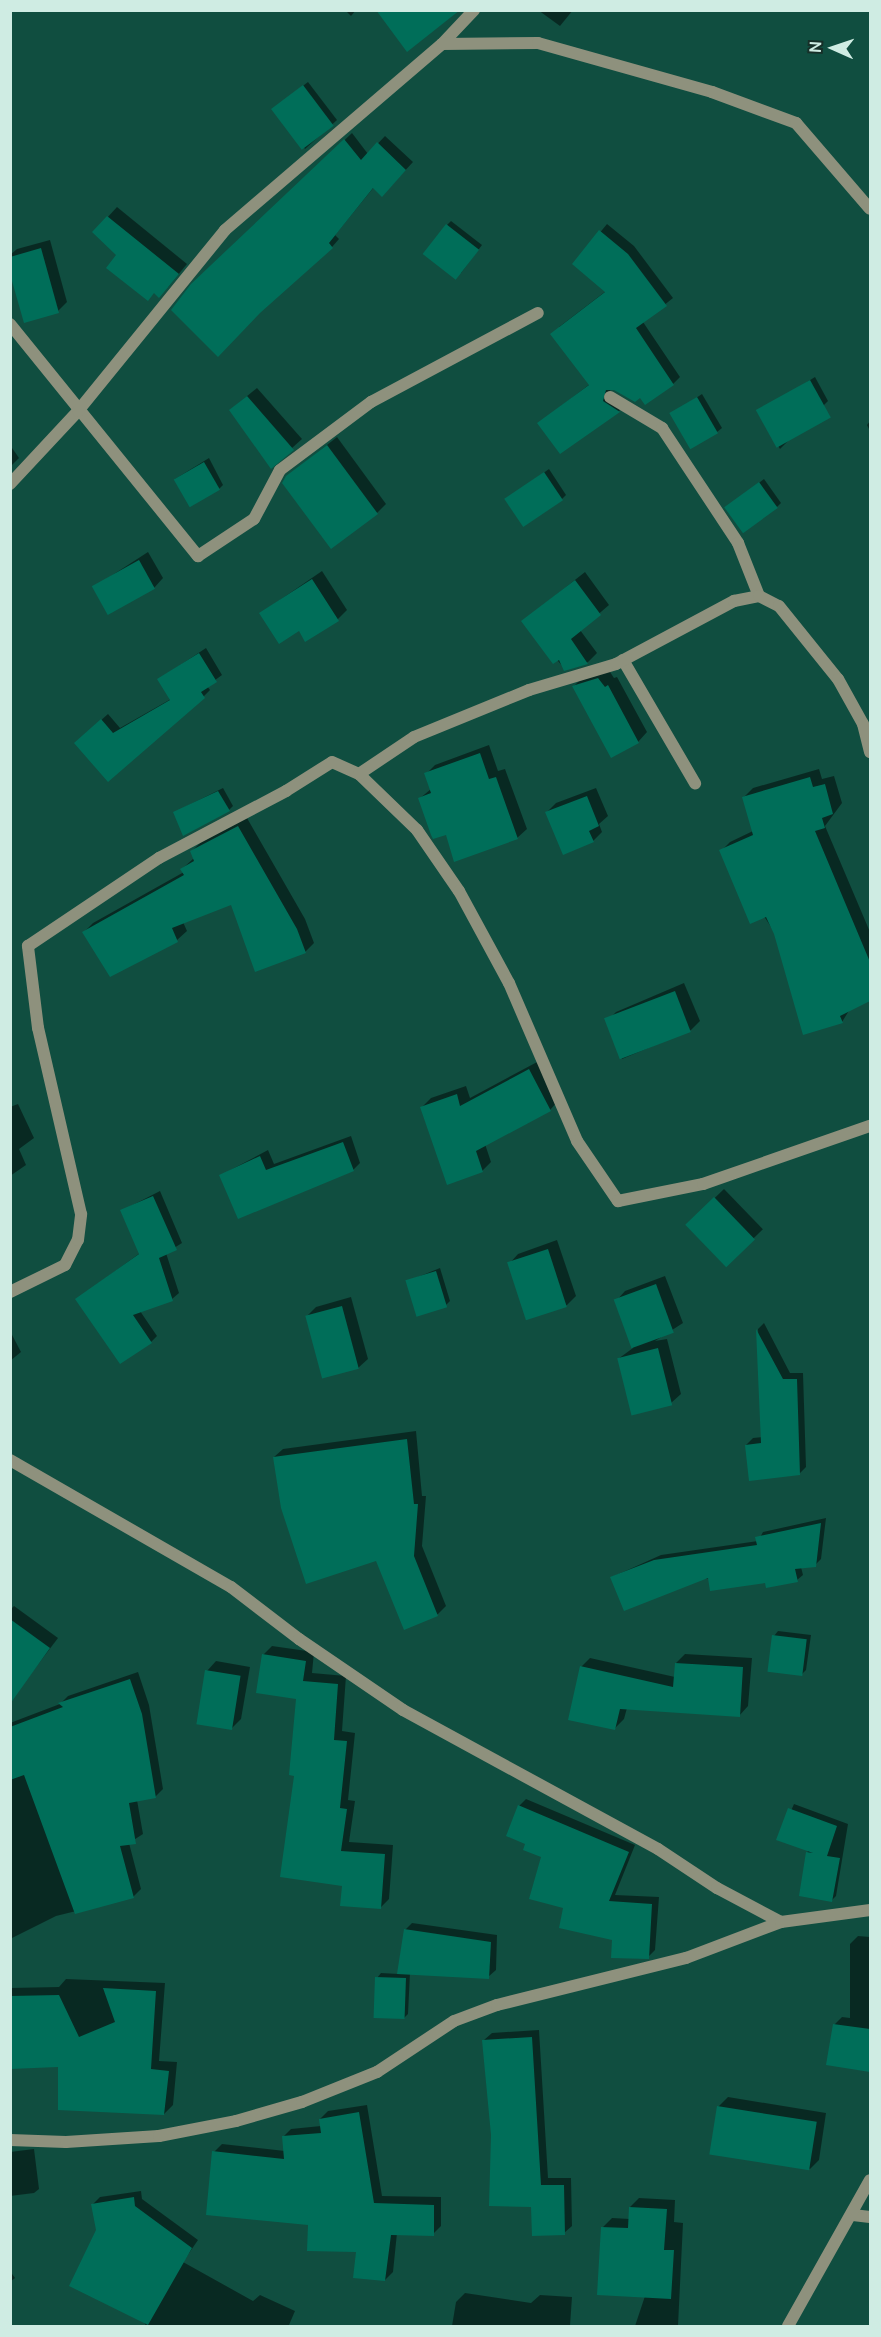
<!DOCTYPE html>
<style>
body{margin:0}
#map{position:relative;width:881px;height:2337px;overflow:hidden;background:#104e40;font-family:Manrope,sans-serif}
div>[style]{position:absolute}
.shadow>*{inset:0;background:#0007;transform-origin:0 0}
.building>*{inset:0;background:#006e59;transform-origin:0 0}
.minor>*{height:12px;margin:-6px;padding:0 6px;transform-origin:6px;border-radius:6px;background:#8e917d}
.tertiary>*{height:12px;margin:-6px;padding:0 6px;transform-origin:6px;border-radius:6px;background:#8e917d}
span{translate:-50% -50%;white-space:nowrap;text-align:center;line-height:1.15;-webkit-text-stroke:4.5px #172f28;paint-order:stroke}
.frame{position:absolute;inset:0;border:12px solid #cfece3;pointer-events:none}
.north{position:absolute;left:803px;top:18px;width:60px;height:60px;-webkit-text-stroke:4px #172f28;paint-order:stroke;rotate:273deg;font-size:16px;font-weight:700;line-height:24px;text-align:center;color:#cfece3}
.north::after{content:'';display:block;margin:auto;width:21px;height:27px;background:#cfece3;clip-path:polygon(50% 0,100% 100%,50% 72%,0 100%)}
</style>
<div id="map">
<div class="shadow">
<div style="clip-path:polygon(345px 10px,356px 10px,351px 16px)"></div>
<div style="clip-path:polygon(538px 10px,573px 10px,560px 26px)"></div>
<div style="clip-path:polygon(308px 82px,337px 120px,305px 149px,278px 105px)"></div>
<div style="clip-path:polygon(352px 133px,368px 154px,385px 136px,413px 162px,390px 187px,374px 187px,335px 235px,339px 239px,332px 247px,201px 277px)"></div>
<div style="clip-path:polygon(117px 207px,187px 264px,168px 287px,118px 255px,94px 232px)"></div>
<div style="clip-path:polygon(451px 221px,482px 245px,461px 273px,447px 225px)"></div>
<div style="clip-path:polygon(607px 224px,634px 246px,673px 298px,643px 322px,680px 377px,673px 384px,640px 396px,611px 388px,609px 394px,625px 405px,619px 411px,539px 423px,590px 384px,559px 327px,606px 291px,574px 264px)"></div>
<div style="clip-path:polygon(50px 240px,67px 302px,58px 311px,10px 269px,10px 255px,17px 249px)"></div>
<div style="clip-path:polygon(815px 377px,828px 401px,780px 449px,759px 412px)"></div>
<div style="clip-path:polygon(257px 388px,302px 439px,292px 448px,230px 410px)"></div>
<div style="clip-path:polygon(702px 394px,722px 428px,717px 432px,672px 414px)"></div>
<div style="clip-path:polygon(870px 421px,870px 431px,867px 425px)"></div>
<div style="clip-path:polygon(337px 437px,386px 504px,377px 513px,288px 476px)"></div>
<div style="clip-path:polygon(10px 445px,19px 458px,10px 467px)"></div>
<div style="clip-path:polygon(209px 458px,223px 485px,219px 489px,175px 479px)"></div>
<div style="clip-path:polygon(549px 469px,566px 495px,562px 499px,511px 496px)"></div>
<div style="clip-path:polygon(764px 479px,781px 503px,777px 507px,731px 504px)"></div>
<div style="clip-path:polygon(148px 552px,163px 578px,154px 588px,94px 587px)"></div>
<div style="clip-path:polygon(322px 571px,347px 610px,338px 619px,300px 629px,261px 613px)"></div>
<div style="clip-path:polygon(585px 572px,609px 605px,580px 630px,597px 653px,588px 662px,565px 669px,523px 621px)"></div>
<div style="clip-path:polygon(206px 648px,222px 675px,207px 686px,210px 690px,204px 696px,108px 780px,82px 737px,108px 714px,120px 728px,171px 699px,159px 679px)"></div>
<div style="clip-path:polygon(608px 669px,614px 678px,617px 677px,647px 732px,638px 742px,574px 686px,583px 677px)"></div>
<div style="clip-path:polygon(489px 745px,498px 771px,505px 769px,527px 829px,517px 838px,419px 799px,431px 789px,426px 774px,435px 765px)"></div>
<div style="clip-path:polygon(819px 769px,822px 779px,834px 776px,842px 803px,825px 826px,870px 932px,870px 999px,850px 1009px,842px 1022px,775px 933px,721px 851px,730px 842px,753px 831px,744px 797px,753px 788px)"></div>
<div style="clip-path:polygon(223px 788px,233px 806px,229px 810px,175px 812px)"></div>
<div style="clip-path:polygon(596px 788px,608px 816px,599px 824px,602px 832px,593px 841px,547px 812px,556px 803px)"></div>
<div style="clip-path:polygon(247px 818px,305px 919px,314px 943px,305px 952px,232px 903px,183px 922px,187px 931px,177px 940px,111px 975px,84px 932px,93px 923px,184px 872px,182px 869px,194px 858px,192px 851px,201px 842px)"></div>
<div style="clip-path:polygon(684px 983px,700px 1021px,691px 1030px,622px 1059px,607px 1021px,616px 1012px)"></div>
<div style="clip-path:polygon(539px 1061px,559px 1100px,550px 1110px,485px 1144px,491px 1162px,482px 1171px,422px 1107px,431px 1098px,466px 1086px,470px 1098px)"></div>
<div style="clip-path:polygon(18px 1104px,34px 1138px,19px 1149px,26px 1165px,10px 1176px,10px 1107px)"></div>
<div style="clip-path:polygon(351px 1136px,360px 1163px,353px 1170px,221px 1175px,268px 1150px,274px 1164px)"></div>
<div style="left:724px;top:1189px;width:56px;height:52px;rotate:46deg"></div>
<div style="clip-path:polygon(160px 1191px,182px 1243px,166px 1253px,179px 1293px,172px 1299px,140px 1311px,157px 1336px,151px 1342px,77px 1299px,140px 1253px,121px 1211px)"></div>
<div style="clip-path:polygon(557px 1240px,576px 1296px,567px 1305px,528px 1319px,509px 1264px,518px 1254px)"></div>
<div style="clip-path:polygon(440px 1268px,450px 1301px,446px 1305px,408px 1281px)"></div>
<div style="clip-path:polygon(665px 1276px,683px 1323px,655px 1341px,667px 1339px,681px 1394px,671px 1403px,618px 1359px,633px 1348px,616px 1301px,625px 1291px)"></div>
<div style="clip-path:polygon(351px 1297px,368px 1359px,358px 1368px,307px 1316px,316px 1307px)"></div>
<div style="clip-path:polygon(764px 1323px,790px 1373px,803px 1373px,806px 1467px,799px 1474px,746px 1445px,753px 1438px,763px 1437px,758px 1329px)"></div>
<div style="clip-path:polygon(10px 1331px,21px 1352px,10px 1361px)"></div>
<div style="clip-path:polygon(416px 1431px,422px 1496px,426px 1496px,422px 1546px,446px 1606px,438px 1614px,405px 1628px,377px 1560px,274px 1457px,283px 1449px)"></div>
<div style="clip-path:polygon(826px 1518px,821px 1559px,815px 1565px,801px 1567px,803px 1575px,797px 1580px,612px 1577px,661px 1555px,758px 1541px,763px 1532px)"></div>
<div style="clip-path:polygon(14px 1606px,58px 1638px,27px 1679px,10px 1667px,10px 1610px)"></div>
<div style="clip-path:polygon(778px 1631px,811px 1635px,806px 1670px,802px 1674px,774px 1636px)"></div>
<div style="clip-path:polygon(272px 1646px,314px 1652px,312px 1673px,346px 1676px,342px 1731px,355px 1733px,348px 1800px,355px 1801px,349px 1842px,393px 1845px,389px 1899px,380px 1908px,343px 1885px,296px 1774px,298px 1698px,263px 1655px)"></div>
<div style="clip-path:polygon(685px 1654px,752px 1658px,748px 1706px,739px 1716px,627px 1708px,624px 1719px,615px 1728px,581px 1667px,590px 1658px,675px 1677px,676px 1663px)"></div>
<div style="clip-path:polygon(216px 1661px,250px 1667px,241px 1719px,231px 1729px,207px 1671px)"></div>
<div style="clip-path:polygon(138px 1672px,149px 1705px,163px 1789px,155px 1797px,137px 1800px,143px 1834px,129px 1843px,141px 1889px,133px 1897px,56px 1916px,10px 1939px,10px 1723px,60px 1704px,68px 1696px)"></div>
<div style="clip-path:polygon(526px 1799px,635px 1845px,615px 1895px,659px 1897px,655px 1950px,648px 1957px,565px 1906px,542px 1856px,527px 1843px,519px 1806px)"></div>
<div style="clip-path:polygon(794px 1804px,848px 1824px,836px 1896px,832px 1900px,801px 1895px,808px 1850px,778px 1840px)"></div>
<div style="clip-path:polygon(412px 1923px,497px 1935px,496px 1970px,488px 1977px,410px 1973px,408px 2014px,404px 2018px,377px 1978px,381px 1973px,399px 1974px,405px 1930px)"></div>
<div style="clip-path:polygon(858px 1936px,870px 1937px,870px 2070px,828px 2064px,834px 2025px,842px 2017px,850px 2018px,850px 1944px)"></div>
<div style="clip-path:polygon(66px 1979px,165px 1983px,159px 2061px,177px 2062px,173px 2105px,164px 2114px,60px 2065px,10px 2067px,10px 1988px,59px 1987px)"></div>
<div style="clip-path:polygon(539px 2030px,548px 2178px,571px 2178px,572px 2226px,564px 2233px,532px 2205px,492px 2135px,484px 2040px,492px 2033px)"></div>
<div style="clip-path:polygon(728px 2097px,826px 2113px,819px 2160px,810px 2169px,718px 2107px)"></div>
<div style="clip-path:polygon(367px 2105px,382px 2196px,441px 2197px,441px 2226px,433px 2234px,397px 2233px,393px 2272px,385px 2280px,357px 2250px,309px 2224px,214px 2152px,222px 2144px,285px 2151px,283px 2137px,291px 2129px,321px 2126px,320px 2119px,328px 2111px)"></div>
<div style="clip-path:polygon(34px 2149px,39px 2189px,34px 2193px,10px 2196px,10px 2152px)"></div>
<div style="clip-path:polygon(141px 2191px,142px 2199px,198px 2240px,183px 2262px,253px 2301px,260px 2295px,295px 2311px,289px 2325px,295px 2326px,146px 2326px,98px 2230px,93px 2204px,100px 2197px)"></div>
<div style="clip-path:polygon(639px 2198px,675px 2200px,674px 2222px,683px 2223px,678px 2326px,635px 2326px,645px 2296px,603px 2227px,612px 2218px,630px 2219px,630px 2207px)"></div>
<div style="clip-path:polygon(10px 2271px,15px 2278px,10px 2282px)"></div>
<div style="clip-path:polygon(465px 2293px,531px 2303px,540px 2295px,572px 2297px,570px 2326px,452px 2326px,456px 2302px)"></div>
</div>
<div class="building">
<div style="clip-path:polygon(376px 10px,460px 10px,407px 52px)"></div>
<div style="left:303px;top:85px;width:51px;height:40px;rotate:53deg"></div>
<div style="clip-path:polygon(344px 139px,361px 160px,377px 142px,406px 170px,382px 197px,373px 188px,329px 243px,333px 248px,260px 313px,218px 357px,171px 310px,191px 284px)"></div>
<div style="clip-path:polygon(107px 216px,179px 274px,159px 298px,154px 293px,148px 301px,106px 268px,116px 255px,92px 232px)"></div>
<div style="left:446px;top:224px;width:42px;height:38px;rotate:38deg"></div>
<div style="clip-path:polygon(599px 230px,628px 254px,667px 306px,636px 328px,674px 385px,645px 405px,640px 398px,635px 402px,614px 390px,606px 390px,603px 401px,620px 412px,560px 454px,537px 423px,589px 385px,550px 334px,605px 292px,572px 264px)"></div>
<div style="clip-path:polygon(41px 248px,59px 313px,24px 323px,10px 274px,10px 257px)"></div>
<div style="left:810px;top:380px;width:43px;height:62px;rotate:61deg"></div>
<div style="clip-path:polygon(247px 396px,294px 450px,271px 469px,229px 410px)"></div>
<div style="left:697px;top:397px;width:42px;height:32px;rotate:60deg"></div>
<div style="clip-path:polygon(327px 445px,378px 514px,331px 549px,282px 483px,286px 476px)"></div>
<div style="left:204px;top:462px;width:32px;height:35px;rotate:60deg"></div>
<div style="left:544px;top:472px;width:34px;height:48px;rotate:56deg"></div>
<div style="left:759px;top:482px;width:32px;height:43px;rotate:54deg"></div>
<div style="left:139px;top:560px;width:33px;height:54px;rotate:61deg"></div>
<div style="clip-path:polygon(312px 579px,339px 621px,305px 642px,299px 631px,279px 644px,259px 613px)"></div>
<div style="clip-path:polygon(575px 580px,601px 615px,571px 639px,588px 664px,564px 671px,559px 660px,553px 664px,521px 621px)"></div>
<div style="clip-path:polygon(199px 653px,217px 682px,201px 692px,205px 698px,108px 782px,74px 743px,101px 719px,113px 733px,170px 700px,157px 679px)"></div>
<div style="clip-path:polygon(598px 678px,605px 687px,608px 685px,639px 743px,611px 758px,572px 686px)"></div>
<div style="clip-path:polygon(480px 753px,489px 779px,496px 777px,518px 839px,454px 862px,446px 835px,433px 839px,431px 835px,418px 798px,431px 793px,424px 773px)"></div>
<div style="clip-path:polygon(810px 777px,813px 787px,825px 784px,833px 814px,822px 818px,825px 828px,815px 831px,870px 962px,870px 1001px,840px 1016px,843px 1023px,803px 1035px,774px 934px,766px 917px,750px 924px,719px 850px,753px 835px,742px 797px)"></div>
<div style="clip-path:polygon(218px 791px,230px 811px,183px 836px,173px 812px)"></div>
<div style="clip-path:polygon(587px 796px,599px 826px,589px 831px,594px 842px,563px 855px,545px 812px)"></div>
<div style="clip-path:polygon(238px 826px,297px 929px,306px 953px,255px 972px,231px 905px,172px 928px,178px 942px,110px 977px,82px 932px,184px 875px,180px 869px,194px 861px,190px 851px)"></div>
<div style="left:675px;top:991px;width:44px;height:76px;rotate:69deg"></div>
<div style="clip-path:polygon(529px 1069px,551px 1111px,476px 1151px,483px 1172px,447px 1185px,420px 1107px,457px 1094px,460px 1106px)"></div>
<div style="clip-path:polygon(343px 1142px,354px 1171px,238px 1219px,219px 1175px,260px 1156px,266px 1170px)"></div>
<div style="clip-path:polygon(153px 1196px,177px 1250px,159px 1258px,173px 1301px,133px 1315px,152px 1343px,120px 1364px,75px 1299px,139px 1254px,120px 1210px)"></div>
<div style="left:714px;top:1197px;width:59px;height:40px;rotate:46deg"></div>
<div style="left:548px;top:1249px;width:61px;height:43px;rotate:72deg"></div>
<div style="left:436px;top:1271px;width:38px;height:32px;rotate:73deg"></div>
<div style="left:656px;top:1284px;width:52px;height:45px;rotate:70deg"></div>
<div style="left:342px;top:1306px;width:65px;height:38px;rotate:75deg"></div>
<div style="clip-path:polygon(756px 1329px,783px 1379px,797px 1379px,800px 1475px,749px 1481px,745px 1445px,761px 1443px)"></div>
<div style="left:658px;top:1348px;width:59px;height:42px;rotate:76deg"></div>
<div style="clip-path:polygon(407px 1439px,414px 1504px,418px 1504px,414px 1556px,438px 1616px,404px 1630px,376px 1561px,306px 1584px,281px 1508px,273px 1457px)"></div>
<div style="clip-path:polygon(821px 1523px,816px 1567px,795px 1569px,798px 1582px,766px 1588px,765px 1583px,710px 1591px,708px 1578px,624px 1611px,610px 1577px,654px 1560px,757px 1545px,755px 1537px)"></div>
<div style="clip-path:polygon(10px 1619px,50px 1648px,10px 1704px)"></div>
<div style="left:772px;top:1635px;width:35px;height:37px;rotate:7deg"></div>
<div style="clip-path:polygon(262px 1654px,306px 1661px,303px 1681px,338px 1684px,334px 1740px,347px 1741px,340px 1808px,347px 1809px,341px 1851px,385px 1854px,381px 1909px,340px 1906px,342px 1886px,280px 1877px,294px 1776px,289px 1775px,296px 1699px,256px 1693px)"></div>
<div style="clip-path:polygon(675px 1663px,743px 1667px,740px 1717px,620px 1709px,615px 1730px,568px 1720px,580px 1666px,673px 1687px)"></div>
<div style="left:205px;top:1670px;width:36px;height:55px;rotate:9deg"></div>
<div style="clip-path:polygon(130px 1679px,142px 1714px,156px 1798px,129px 1803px,136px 1844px,120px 1846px,134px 1898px,75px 1914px,24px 1775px,10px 1780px,10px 1727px,63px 1707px,58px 1703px)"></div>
<div style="clip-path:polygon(518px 1805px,629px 1852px,609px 1901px,652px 1904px,649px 1959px,611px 1958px,612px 1940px,559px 1928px,563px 1908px,529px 1899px,541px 1857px,523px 1850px,525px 1844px,506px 1836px)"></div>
<div style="clip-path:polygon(788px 1808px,837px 1826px,827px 1856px,840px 1858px,832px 1902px,799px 1896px,806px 1852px,813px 1853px,776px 1840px)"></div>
<div style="clip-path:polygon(404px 1929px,491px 1942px,489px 1979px,397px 1974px)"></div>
<div style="left:375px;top:1977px;width:31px;height:41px;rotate:2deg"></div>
<div style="clip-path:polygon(103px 1988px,156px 1991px,151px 2069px,169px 2071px,164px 2115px,58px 2110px,58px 2067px,10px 2069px,10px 1996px,59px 1995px,79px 2037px,115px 2022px)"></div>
<div style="clip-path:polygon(833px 2024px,870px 2029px,870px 2072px,826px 2065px)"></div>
<div style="clip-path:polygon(532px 2037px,541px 2185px,564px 2185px,565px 2235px,532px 2236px,531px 2207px,489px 2206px,491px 2135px,482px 2040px)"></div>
<div style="left:717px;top:2106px;width:101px;height:49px;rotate:9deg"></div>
<div style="clip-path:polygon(359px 2112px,374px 2203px,434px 2205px,434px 2236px,391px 2235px,385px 2281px,353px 2278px,356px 2252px,307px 2251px,308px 2225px,206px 2215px,212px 2151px,284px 2159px,282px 2136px,321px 2133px,319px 2119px)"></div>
<div style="clip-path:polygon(134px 2197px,135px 2206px,192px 2248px,148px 2325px,69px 2286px,96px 2230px,91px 2204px)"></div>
<div style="clip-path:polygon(629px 2207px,667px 2209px,664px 2250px,674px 2250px,671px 2299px,597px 2295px,601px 2227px,628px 2228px)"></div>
</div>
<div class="minor">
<div style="left:442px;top:44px;width:47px;rotate:-46.7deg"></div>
<div style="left:10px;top:324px;width:299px;rotate:51deg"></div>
<div style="left:198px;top:556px;width:67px;rotate:-33.5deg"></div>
<div style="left:254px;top:519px;width:55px;rotate:-62deg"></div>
<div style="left:280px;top:470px;width:114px;rotate:-36.8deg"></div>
<div style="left:371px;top:402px;width:189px;rotate:-28.1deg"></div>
<div style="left:610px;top:397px;width:61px;rotate:30.8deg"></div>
<div style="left:662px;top:428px;width:138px;rotate:56.5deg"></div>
<div style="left:738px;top:543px;width:57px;rotate:68.4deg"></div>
<div style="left:10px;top:484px;width:100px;rotate:-47deg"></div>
<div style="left:78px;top:411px;width:233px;rotate:-50.9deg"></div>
<div style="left:225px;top:230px;width:286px;rotate:-40.6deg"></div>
<div style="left:442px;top:44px;width:96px;rotate:-0.6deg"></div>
<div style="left:538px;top:43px;width:181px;rotate:15.7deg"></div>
<div style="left:712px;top:92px;width:90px;rotate:20.3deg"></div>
<div style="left:796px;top:123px;width:113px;rotate:49.3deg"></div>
<div style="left:623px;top:660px;width:143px;rotate:59.7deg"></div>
<div style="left:359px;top:774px;width:81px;rotate:44deg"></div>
<div style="left:417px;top:830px;width:74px;rotate:55.5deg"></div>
<div style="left:459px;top:891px;width:105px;rotate:61.5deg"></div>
<div style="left:509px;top:983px;width:172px;rotate:66.7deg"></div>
<div style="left:577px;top:1141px;width:73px;rotate:55.7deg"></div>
<div style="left:618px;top:1201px;width:87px;rotate:-11.3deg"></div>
<div style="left:703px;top:1184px;width:177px;rotate:-19.2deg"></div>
<div style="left:10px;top:1292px;width:61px;rotate:-26.1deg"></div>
<div style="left:65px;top:1265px;width:28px;rotate:-63deg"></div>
<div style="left:78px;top:1240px;width:26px;rotate:-83deg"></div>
<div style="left:81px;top:1214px;width:191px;rotate:-103deg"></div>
<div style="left:38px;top:1028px;width:83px;rotate:-97deg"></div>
<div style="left:28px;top:946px;width:158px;rotate:-33.9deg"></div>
<div style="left:159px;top:858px;width:144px;rotate:-27.8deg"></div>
<div style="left:286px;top:791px;width:54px;rotate:-32.2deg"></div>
<div style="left:332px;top:762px;width:30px;rotate:24deg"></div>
<div style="left:359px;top:774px;width:66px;rotate:-33.9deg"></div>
<div style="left:414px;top:737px;width:124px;rotate:-22.2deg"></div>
<div style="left:529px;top:690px;width:91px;rotate:-16.6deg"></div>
<div style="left:616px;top:664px;width:134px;rotate:-28.1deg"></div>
<div style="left:734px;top:601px;width:25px;rotate:-11deg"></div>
<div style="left:759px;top:596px;width:22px;rotate:27deg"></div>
<div style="left:779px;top:606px;width:94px;rotate:51.1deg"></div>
<div style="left:838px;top:679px;width:51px;rotate:60.9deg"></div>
<div style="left:863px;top:724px;width:29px;rotate:76deg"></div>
<div style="left:10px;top:1460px;width:255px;rotate:29.9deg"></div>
<div style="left:231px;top:1587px;width:86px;rotate:37.4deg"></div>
<div style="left:299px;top:1639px;width:126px;rotate:34.3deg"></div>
<div style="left:403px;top:1710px;width:290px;rotate:28.6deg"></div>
<div style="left:658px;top:1849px;width:71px;rotate:33.5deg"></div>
<div style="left:717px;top:1888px;width:72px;rotate:28deg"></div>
<div style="left:10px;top:2140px;width:56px;rotate:2deg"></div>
<div style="left:66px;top:2142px;width:93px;rotate:-3.7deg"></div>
<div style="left:159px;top:2136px;width:78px;rotate:-11deg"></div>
<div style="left:236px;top:2121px;width:69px;rotate:-16.1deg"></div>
<div style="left:302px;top:2102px;width:81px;rotate:-21.8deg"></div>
<div style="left:377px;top:2072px;width:92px;rotate:-33.5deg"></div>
<div style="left:454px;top:2021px;width:46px;rotate:-20.4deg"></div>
<div style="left:497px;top:2005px;width:195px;rotate:-14deg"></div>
<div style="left:686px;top:1958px;width:102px;rotate:-20.8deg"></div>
<div style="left:781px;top:1922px;width:90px;rotate:-7.7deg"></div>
<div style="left:853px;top:2215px;width:17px;rotate:7deg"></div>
</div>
<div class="tertiary">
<div style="left:788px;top:2326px;width:167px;rotate:-60.7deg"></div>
</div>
<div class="frame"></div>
<div class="north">N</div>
</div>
